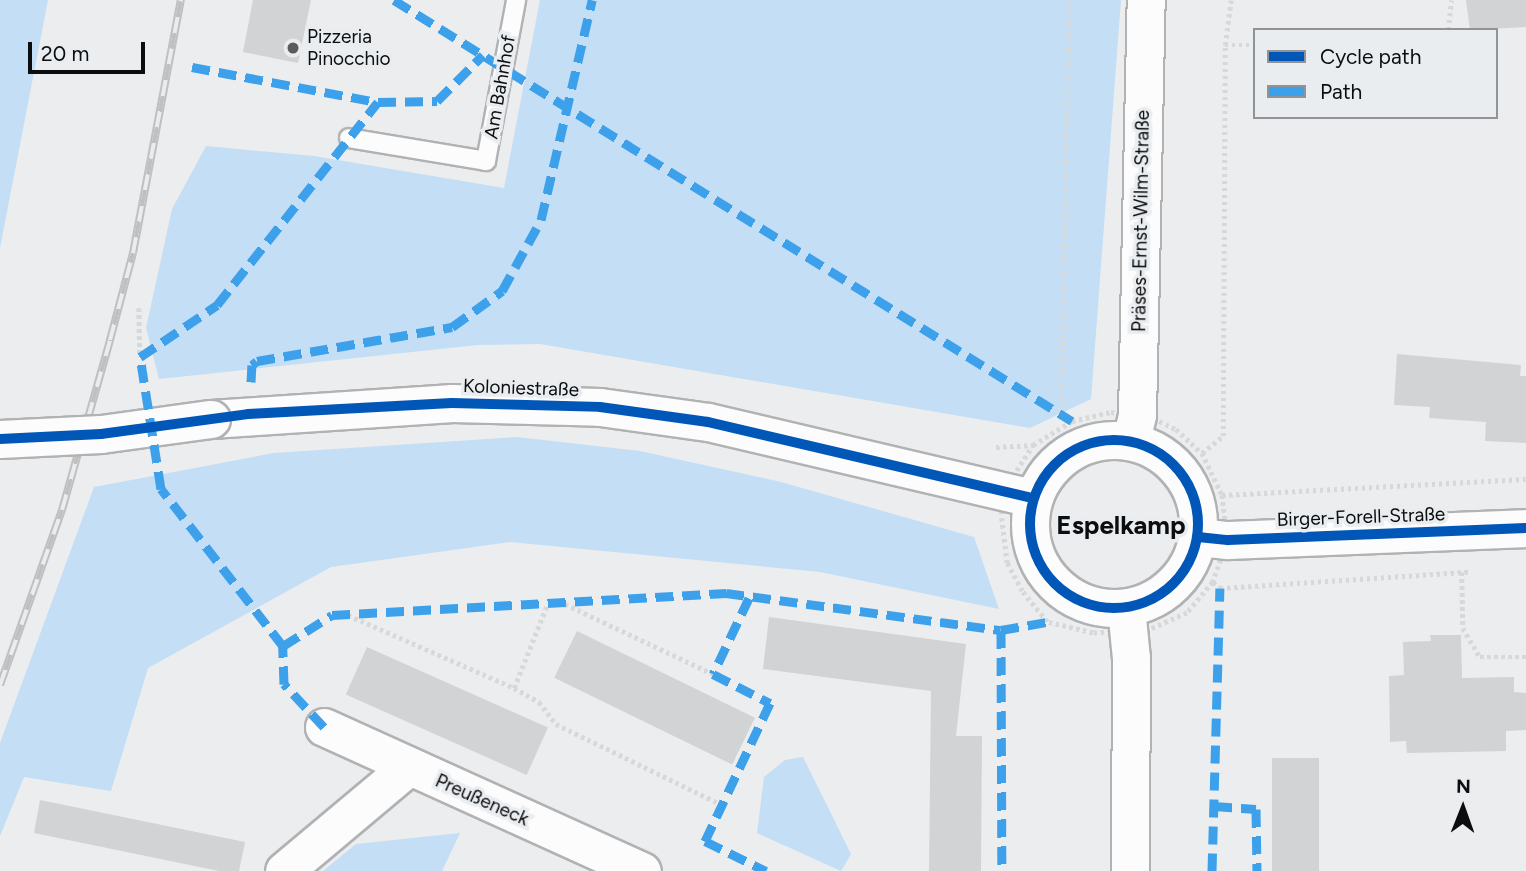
<!DOCTYPE html>
<meta charset="utf-8">
<style>
body{margin:0}
#map{position:relative;width:1526px;height:871px;overflow:hidden;background:#ebedef;font-family:Figtree,sans-serif}
div>[style]{position:absolute}
.green>*{inset:0;background:#c4def5}
.building>*{inset:0;background:#d1d3d4;transform-origin:0 0}
.path>*{height:4.5px;margin-top:-2.25px;transform-origin:0;background:repeating-linear-gradient(90deg,#d7d8d8 0 3.5px,transparent 0 7px)}
.roads{filter:drop-shadow(2px 0 #b1b2b4) drop-shadow(-2px 0 #b1b2b4) drop-shadow(0 2px #b1b2b4) drop-shadow(0 -2px #b1b2b4)}
.lane>*{height:18px;margin:-9px;padding:0 9px;transform-origin:9px;border-radius:9px;background:#fcfcfd}
.street>*{height:37px;margin:-18.5px;padding:0 18.5px;transform-origin:18.5px;border-radius:18.5px;background:#fcfcfd}
.street>.ring{margin:-18.5px;padding:0;box-sizing:content-box;background:none;border:37px solid #fcfcfd;border-radius:50%}
.rail>*{height:8px;margin-top:-4px;transform-origin:0;background:repeating-linear-gradient(90deg,#eaedf0 0 16px,#c0c0c1 0 32px);box-sizing:border-box;border-block:2px solid #c0c0c1}
.bridges{filter:drop-shadow(2px 0 #b1b2b4) drop-shadow(-2px 0 #b1b2b4) drop-shadow(0 2px #b1b2b4) drop-shadow(0 -2px #b1b2b4)}
.street-bridge>*{height:37px;margin:-18.5px;padding:0 18.5px;transform-origin:18.5px;border-radius:18.5px;background:#fcfcfd}
.quiet>*{height:9px;margin-top:-4.5px;transform-origin:0;background:repeating-linear-gradient(90deg,#3ca1ea 0 18px,transparent 0 27px)}
.cycleway>*{height:10px;margin:-5px;padding:0 5px;transform-origin:5px;border-radius:5px;background:#0057b8}
.cycleway>.ring{margin:-5px;padding:0;box-sizing:content-box;background:none;border:10px solid #0057b8;border-radius:50%}
.dots>*{width:19px;height:19px;translate:-50% -50%;box-sizing:border-box;border:4px solid #eaedf0;border-radius:50%}
span{translate:-50% -50%;white-space:nowrap;text-align:center;line-height:1.15;-webkit-text-stroke:7px #eaedf0;paint-order:stroke}
.poi-label{font-size:19px;color:#0c0d0f}
.left{translate:0 -50%;text-align:left}
.street-label{font-size:19px;color:#0c0d0f}
.district-label{font-size:26px;color:#0c0d0f;font-weight:700}
.legend{position:absolute;left:1253px;top:28px;width:245px;height:91px;box-sizing:border-box;background:#eaedf0;border:2px solid #919396;margin:0;padding:9px 12px;list-style:none;font-size:21px;color:#0c0d0f}
.legend li{display:flex;align-items:center;gap:14px;height:35px}
.legend b{width:35px;border:2px solid #919396}
.north{position:absolute;left:1428px;top:773px;width:70px;height:70px;-webkit-text-stroke:5px #eaedf0;paint-order:stroke;rotate:1deg;font-size:19px;font-weight:700;line-height:28px;text-align:center;color:#0c0d0f}
.north::after{content:'';display:block;margin:auto;width:24px;height:32px;background:#0c0d0f;clip-path:polygon(50% 0,100% 100%,50% 72%,0 100%)}
.scale{position:absolute;left:28px;top:42px;width:117px;height:32px;box-sizing:border-box;border:4px solid #0c0d0f;border-top:0;padding-left:9px;font-size:21px;line-height:24px;white-space:nowrap;color:#0c0d0f;-webkit-text-stroke:5px #eaedf0;paint-order:stroke}
</style>
<div id="map">
<div class="green">
<div style="clip-path:polygon(0 0,48px 0,0 248px)"></div>
<div style="clip-path:polygon(540px 0,1121px 0,1091px 399px,1030px 428px,540px 344px,478px 345px,159px 379px,146px 328px,172px 209px,206px 146px,314px 156px,504px 188px)"></div>
<div style="clip-path:polygon(517px 437px,640px 451px,781px 482px,974px 537px,999px 609px,820px 572px,510px 542px,331px 567px,148px 668px,111px 791px,24px 777px,0 836px,0 743px,94px 487px,274px 453px)"></div>
<div style="clip-path:polygon(803px 757px,851px 854px,841px 871px,757px 833px,764px 777px,785px 760px)"></div>
<div style="clip-path:polygon(460px 833px,442px 871px,323px 871px,356px 844px)"></div>
</div>
<div class="building">
<div style="clip-path:polygon(253px 0,311px 0,298px 63px,243px 52px)"></div>
<div style="clip-path:polygon(1466px 0,1526px 0,1526px 27px,1470px 30px)"></div>
<div style="clip-path:polygon(1397px 354px,1521px 365px,1520px 376px,1526px 376px,1526px 443px,1485px 441px,1486px 422px,1429px 418px,1430px 407px,1394px 405px)"></div>
<div style="clip-path:polygon(769px 617px,966px 644px,956px 736px,982px 736px,981px 871px,929px 871px,931px 691px,763px 669px)"></div>
<div style="left:577px;top:631px;width:198px;height:52px;rotate:26deg"></div>
<div style="clip-path:polygon(1430px 635px,1461px 635px,1462px 678px,1514px 677px,1514px 692px,1526px 693px,1526px 730px,1506px 731px,1506px 751px,1407px 753px,1406px 741px,1390px 742px,1389px 676px,1404px 675px,1403px 642px,1431px 641px)"></div>
<div style="left:367px;top:647px;width:198px;height:52px;rotate:24deg"></div>
<div style="left:1272px;top:758px;width:47px;height:113px"></div>
<div style="clip-path:polygon(40px 800px,245px 842px,239px 871px,219px 871px,34px 833px)"></div>
</div>
<div class="path">
<div style="left:1448px;top:30px;width:30px;rotate:-84deg"></div>
<div style="left:1225px;top:45px;width:30px"></div>
<div style="left:139px;top:308px;width:49px;rotate:88.8deg"></div>
<div style="left:1111px;top:412px;width:42px;rotate:8.1deg"></div>
<div style="left:1153px;top:418px;width:25px;rotate:26deg"></div>
<div style="left:1176px;top:429px;width:35px;rotate:43deg"></div>
<div style="left:1202px;top:453px;width:47px;rotate:64.5deg"></div>
<div style="left:1222px;top:495px;width:45px;rotate:82.4deg"></div>
<div style="left:1228px;top:540px;width:45px;rotate:109.7deg"></div>
<div style="left:1213px;top:582px;width:40px;rotate:130deg"></div>
<div style="left:1187px;top:613px;width:45px;rotate:156.3deg"></div>
<div style="left:1146px;top:631px;width:53px;rotate:177.8deg"></div>
<div style="left:1093px;top:633px;width:47px;rotate:-166.6deg"></div>
<div style="left:1047px;top:622px;width:40px;rotate:-129deg"></div>
<div style="left:1022px;top:591px;width:32px;rotate:-118deg"></div>
<div style="left:1007px;top:563px;width:49px;rotate:-97deg"></div>
<div style="left:1001px;top:514px;width:26px;rotate:-81deg"></div>
<div style="left:1005px;top:488px;width:51px;rotate:-56.9deg"></div>
<div style="left:1033px;top:445px;width:46px;rotate:-31.6deg"></div>
<div style="left:1072px;top:421px;width:40px;rotate:-13deg"></div>
<div style="left:1061px;top:415px;width:415px;rotate:-88.9deg"></div>
<div style="left:996px;top:447px;width:37px;rotate:-3deg"></div>
<div style="left:1202px;top:453px;width:27px;rotate:-39deg"></div>
<div style="left:1223px;top:436px;width:391px;rotate:-89.7deg"></div>
<div style="left:1225px;top:45px;width:45px;rotate:-82.4deg"></div>
<div style="left:1222px;top:495px;width:304px;rotate:-3deg"></div>
<div style="left:1462px;top:572px;width:56px;rotate:89deg"></div>
<div style="left:1463px;top:628px;width:34px;rotate:60deg"></div>
<div style="left:1480px;top:657px;width:46px"></div>
<div style="left:1213px;top:582px;width:9px;rotate:41deg"></div>
<div style="left:1220px;top:588px;width:250px;rotate:-3.7deg"></div>
<div style="left:565px;top:604px;width:164px;rotate:25.3deg"></div>
<div style="left:348px;top:615px;width:181px;rotate:23.7deg"></div>
<div style="left:514px;top:688px;width:29px;rotate:29deg"></div>
<div style="left:539px;top:702px;width:28px;rotate:52deg"></div>
<div style="left:556px;top:724px;width:185px;rotate:26deg"></div>
<div style="left:514px;top:688px;width:89px;rotate:-68.3deg"></div>
</div>
<div class="roads">
<div class="lane">
<div style="left:349px;top:138px;width:139px;rotate:9.5deg"></div>
<div style="left:486px;top:161px;width:164px;rotate:-79.4deg"></div>
</div>
<div class="street">
<div style="left:211px;top:419px;width:242px;rotate:-3.8deg"></div>
<div style="left:452px;top:403px;width:148px;rotate:1.5deg"></div>
<div style="left:600px;top:407px;width:109px;rotate:7.9deg"></div>
<div style="left:708px;top:422px;width:334px;rotate:13.2deg"></div>
<div class="ring" style="left:1030px;top:440px;width:131px;height:131px"></div>
<div style="left:1131px;top:441px;width:27px;rotate:-77deg"></div>
<div style="left:1137px;top:415px;width:415px;rotate:-88.8deg"></div>
<div style="left:1198px;top:537px;width:30px;rotate:6deg"></div>
<div style="left:1228px;top:540px;width:298px;rotate:-2.3deg"></div>
<div style="left:1126px;top:608px;width:50px;rotate:84.3deg"></div>
<div style="left:1131px;top:658px;width:213px;rotate:90.3deg"></div>
<div style="left:324px;top:727px;width:349px;rotate:24.4deg"></div>
<div style="left:284px;top:871px;width:162px;rotate:-40deg"></div>
</div>
</div>
<div class="rail">
<div style="left:0;top:685px;width:186px;rotate:-70.5deg"></div>
<div style="left:62px;top:510px;width:177px;rotate:-74.2deg"></div>
<div style="left:110px;top:340px;width:90px;rotate:-75.2deg"></div>
<div style="left:133px;top:253px;width:258px;rotate:-79.3deg"></div>
</div>
<div class="bridges">
<div class="street-bridge">
<div style="left:0;top:439px;width:101px;rotate:-2.8deg"></div>
<div style="left:101px;top:434px;width:111px;rotate:-7.8deg"></div>
</div>
</div>
<div class="quiet">
<div style="left:394px;top:0;width:798px;rotate:31.84deg"></div>
<div style="left:192px;top:67px;width:189px;rotate:10.7deg"></div>
<div style="left:378px;top:102px;width:59px;rotate:-1deg"></div>
<div style="left:437px;top:101px;width:65px;rotate:-45deg"></div>
<div style="left:251px;top:382px;width:17px;rotate:-87deg"></div>
<div style="left:252px;top:365px;width:6px;rotate:-39deg"></div>
<div style="left:257px;top:361px;width:198px;rotate:-9.9deg"></div>
<div style="left:452px;top:327px;width:62px;rotate:-35.8deg"></div>
<div style="left:502px;top:291px;width:81px;rotate:-61.2deg"></div>
<div style="left:541px;top:220px;width:226px;rotate:-76.9deg"></div>
<div style="left:749px;top:598px;width:84px;rotate:115.3deg"></div>
<div style="left:713px;top:674px;width:64px;rotate:27deg"></div>
<div style="left:770px;top:703px;width:153px;rotate:115.2deg"></div>
<div style="left:705px;top:841px;width:68px;rotate:26.2deg"></div>
<div style="left:1001px;top:630px;width:241px;rotate:89.8deg"></div>
<div style="left:283px;top:646px;width:199px;rotate:-127.8deg"></div>
<div style="left:161px;top:489px;width:134px;rotate:-99deg"></div>
<div style="left:140px;top:357px;width:93px;rotate:-34deg"></div>
<div style="left:217px;top:305px;width:259px;rotate:-51.6deg"></div>
<div style="left:324px;top:727px;width:59px;rotate:-132.9deg"></div>
<div style="left:284px;top:684px;width:38px;rotate:-92deg"></div>
<div style="left:283px;top:646px;width:58px;rotate:-32.3deg"></div>
<div style="left:332px;top:615px;width:395px;rotate:-3.2deg"></div>
<div style="left:726px;top:593px;width:277px;rotate:7.7deg"></div>
<div style="left:1001px;top:630px;width:47px;rotate:-9.9deg"></div>
<div style="left:1214px;top:806px;width:42px;rotate:4.1deg"></div>
<div style="left:1256px;top:809px;width:62px;rotate:89.1deg"></div>
<div style="left:1212px;top:871px;width:283px;rotate:-88.4deg"></div>
</div>
<div class="cycleway">
<div style="left:0;top:439px;width:101px;rotate:-2.8deg"></div>
<div style="left:101px;top:434px;width:148px;rotate:-7.7deg"></div>
<div style="left:248px;top:414px;width:204px;rotate:-3.1deg"></div>
<div style="left:452px;top:403px;width:148px;rotate:1.5deg"></div>
<div style="left:600px;top:407px;width:109px;rotate:7.9deg"></div>
<div style="left:708px;top:422px;width:334px;rotate:13.2deg"></div>
<div class="ring" style="left:1030px;top:440px;width:158px;height:158px"></div>
<div style="left:1198px;top:537px;width:30px;rotate:6deg"></div>
<div style="left:1228px;top:540px;width:298px;rotate:-2.3deg"></div>
</div>
<div class="dots">
<div style="left:293px;top:48px;background:#5a5b5d"></div>
</div>
<div class="poi-label">
<span class="left" style="left:307px;top:48px">Pizzeria<br>Pinocchio</span>
</div>
<div class="street-label">
<span style="left:500px;top:87px;rotate:-80deg">Am Bahnhof</span>
<span style="left:1141px;top:221px;rotate:-89deg">Präses-Ernst-Wilm-Straße</span>
<span style="left:521px;top:388px;rotate:2deg">Koloniestraße</span>
<span style="left:1361px;top:517px;rotate:-2deg">Birger-Forell-Straße</span>
<span style="left:482px;top:800px;rotate:24deg">Preußeneck</span>
</div>
<div class="district-label">
<span style="left:1121px;top:526px">Espelkamp</span>
</div>
<ul class="legend">
<li><b style="height:9px;background:#0057b8"></b>Cycle path</li>
<li><b style="height:9px;background:#3ca1ea"></b>Path</li>
</ul>
<div class="north">N</div>
<div class="scale">20 m</div>
</div>
